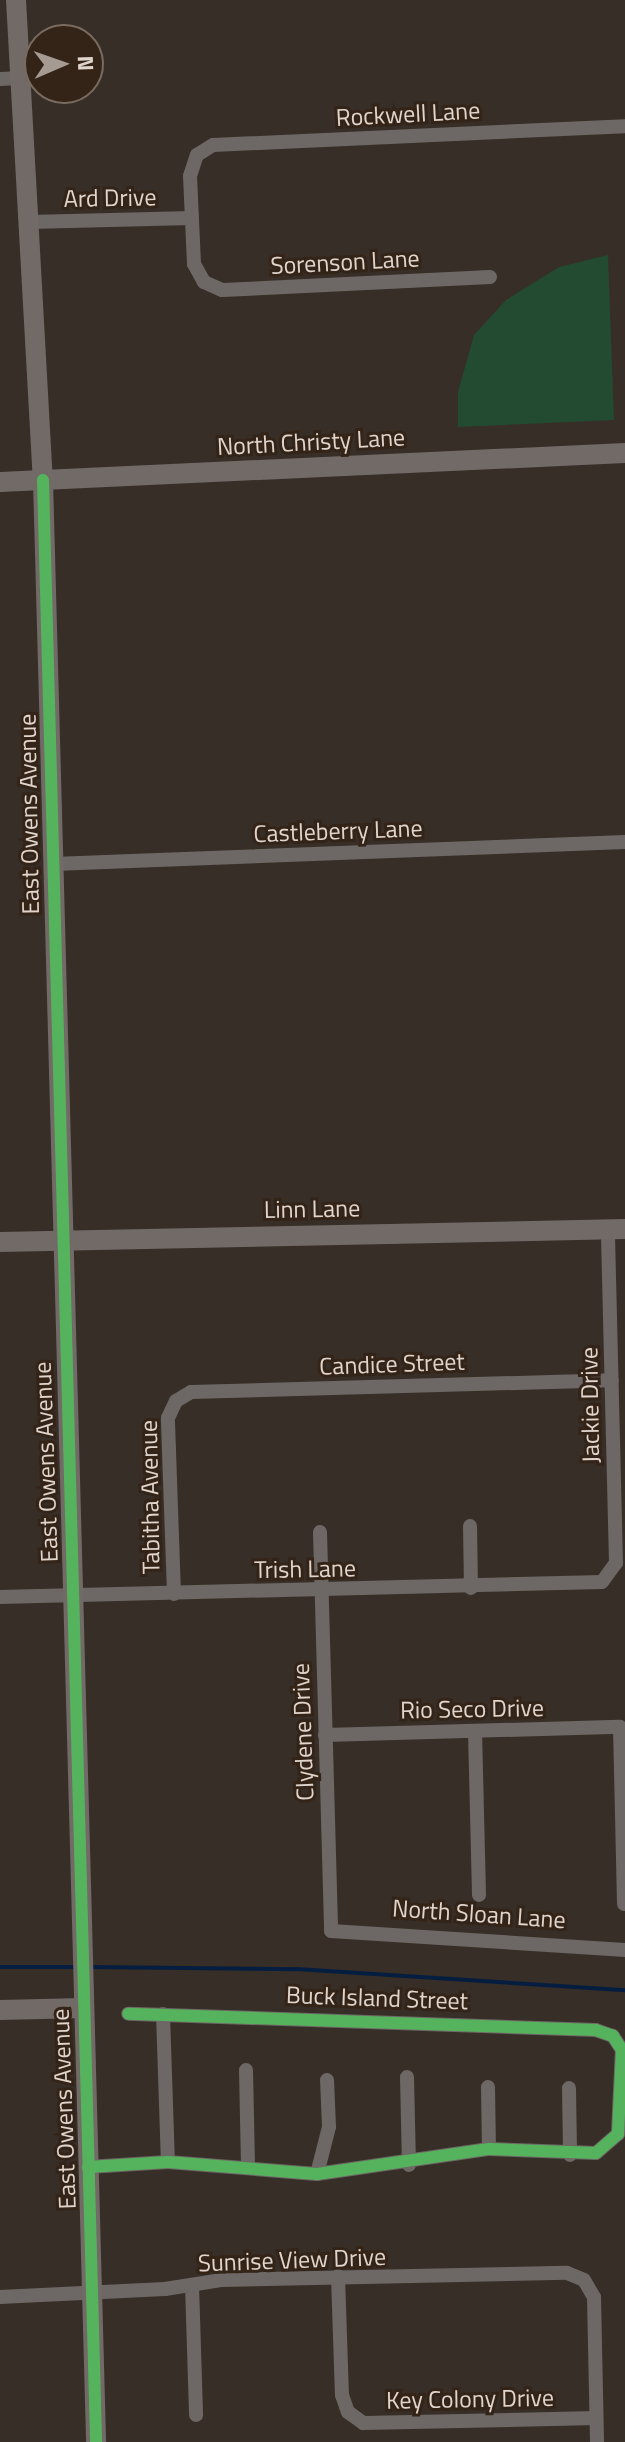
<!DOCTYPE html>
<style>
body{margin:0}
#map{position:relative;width:625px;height:2442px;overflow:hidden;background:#372e27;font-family:"Titillium Web",sans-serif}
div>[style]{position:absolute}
.green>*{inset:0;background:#234b32}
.stream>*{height:4px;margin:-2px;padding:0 2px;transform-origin:2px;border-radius:2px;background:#051e40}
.street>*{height:14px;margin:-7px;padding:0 7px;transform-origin:7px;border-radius:7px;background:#6d6865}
.secondary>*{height:20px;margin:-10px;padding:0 10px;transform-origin:10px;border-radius:10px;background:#716a67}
.cycleway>*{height:12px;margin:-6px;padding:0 6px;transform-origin:6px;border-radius:6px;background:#56b35d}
span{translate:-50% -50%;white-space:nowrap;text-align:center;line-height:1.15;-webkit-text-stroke:6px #342417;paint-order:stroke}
.street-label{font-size:24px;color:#e0d5cd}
.north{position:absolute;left:24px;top:24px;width:80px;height:80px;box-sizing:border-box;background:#342417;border:2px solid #796b60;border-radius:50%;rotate:88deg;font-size:22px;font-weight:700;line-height:32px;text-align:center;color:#e0d5cd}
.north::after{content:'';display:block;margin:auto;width:28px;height:36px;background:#a59b93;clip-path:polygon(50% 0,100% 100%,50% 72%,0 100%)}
</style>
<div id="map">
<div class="green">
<div style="clip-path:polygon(608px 255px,614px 420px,458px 427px,458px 392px,474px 335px,506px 300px,559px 267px)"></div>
</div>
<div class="stream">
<div style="left:0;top:1967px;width:75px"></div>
<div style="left:88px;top:1967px;width:208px;rotate:0.6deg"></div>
<div style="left:296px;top:1969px;width:330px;rotate:3.7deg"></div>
</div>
<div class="street">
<div style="left:0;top:79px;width:21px;rotate:-3deg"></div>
<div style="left:29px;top:222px;width:163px;rotate:-1.4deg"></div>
<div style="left:490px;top:277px;width:268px;rotate:177.2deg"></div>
<div style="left:222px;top:290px;width:20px;rotate:-156deg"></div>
<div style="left:204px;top:282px;width:21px;rotate:-119deg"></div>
<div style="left:194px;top:264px;width:88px;rotate:-92.6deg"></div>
<div style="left:190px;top:176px;width:22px;rotate:-72deg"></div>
<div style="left:197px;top:155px;width:19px;rotate:-32deg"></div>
<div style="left:213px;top:145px;width:412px;rotate:-2.6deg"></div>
<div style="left:53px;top:864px;width:572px;rotate:-2.2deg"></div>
<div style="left:470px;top:1526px;width:62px;rotate:89.1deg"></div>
<div style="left:320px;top:1532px;width:399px;rotate:88.4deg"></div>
<div style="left:331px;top:1931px;width:295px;rotate:3.7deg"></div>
<div style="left:174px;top:1594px;width:176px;rotate:-92deg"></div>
<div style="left:168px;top:1418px;width:19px;rotate:-65deg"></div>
<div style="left:176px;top:1401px;width:17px;rotate:-31deg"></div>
<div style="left:191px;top:1392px;width:421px;rotate:-1.6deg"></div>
<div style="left:0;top:1597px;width:602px;rotate:-1.43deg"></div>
<div style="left:602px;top:1582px;width:24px;rotate:-54deg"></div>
<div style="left:616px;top:1563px;width:333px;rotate:-91.4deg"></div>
<div style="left:475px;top:1731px;width:164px;rotate:88.6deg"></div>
<div style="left:325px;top:1735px;width:295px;rotate:-1.6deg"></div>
<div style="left:620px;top:1727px;width:177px;rotate:88.7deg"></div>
<div style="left:163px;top:2014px;width:148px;rotate:88.1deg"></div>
<div style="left:246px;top:2070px;width:98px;rotate:88.8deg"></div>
<div style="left:407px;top:2077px;width:88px;rotate:88.7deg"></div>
<div style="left:488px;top:2087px;width:62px;rotate:89.1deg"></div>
<div style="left:569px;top:2088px;width:67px;rotate:89.1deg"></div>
<div style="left:88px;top:2167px;width:80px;rotate:-3.6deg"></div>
<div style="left:168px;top:2162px;width:149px;rotate:4.6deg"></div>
<div style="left:317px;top:2174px;width:174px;rotate:-8.3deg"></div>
<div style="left:489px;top:2149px;width:107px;rotate:2.1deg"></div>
<div style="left:596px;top:2153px;width:29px;rotate:-41deg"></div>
<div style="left:618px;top:2134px;width:84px;rotate:-87.3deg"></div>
<div style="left:622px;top:2050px;width:17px;rotate:-123deg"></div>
<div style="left:613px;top:2036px;width:18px;rotate:-161deg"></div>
<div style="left:596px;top:2030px;width:468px;rotate:-178deg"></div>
<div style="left:317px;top:2174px;width:49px;rotate:-75.7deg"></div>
<div style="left:329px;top:2127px;width:47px;rotate:-92.4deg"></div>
<div style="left:338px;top:2276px;width:119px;rotate:88.1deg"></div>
<div style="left:342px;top:2395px;width:18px;rotate:71deg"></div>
<div style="left:348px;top:2412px;width:19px;rotate:36deg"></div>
<div style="left:363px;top:2423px;width:233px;rotate:-1.2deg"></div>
<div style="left:192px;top:2285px;width:130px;rotate:88.2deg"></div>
<div style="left:0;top:2297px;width:165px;rotate:-2.8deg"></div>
<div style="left:165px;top:2289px;width:58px;rotate:-9deg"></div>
<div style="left:222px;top:2280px;width:345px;rotate:-1.2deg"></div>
<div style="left:567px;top:2273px;width:18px;rotate:22deg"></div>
<div style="left:584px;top:2280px;width:20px;rotate:60deg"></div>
<div style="left:594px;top:2297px;width:145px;rotate:88.8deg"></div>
</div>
<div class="secondary">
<div style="left:16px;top:0;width:481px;rotate:86.8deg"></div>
<div style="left:43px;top:480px;width:1963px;rotate:88.45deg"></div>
<div style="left:0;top:482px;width:626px;rotate:-2.66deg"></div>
<div style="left:0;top:1242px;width:625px;rotate:-1.19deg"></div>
<div style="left:0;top:2010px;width:83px;rotate:-1.4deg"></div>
</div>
<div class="cycleway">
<div style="left:43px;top:480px;width:1963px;rotate:88.45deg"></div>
<div style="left:88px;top:2167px;width:80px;rotate:-3.6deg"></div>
<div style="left:168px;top:2162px;width:149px;rotate:4.6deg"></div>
<div style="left:317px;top:2174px;width:174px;rotate:-8.3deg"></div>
<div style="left:489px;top:2149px;width:107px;rotate:2.1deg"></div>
<div style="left:596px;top:2153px;width:29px;rotate:-41deg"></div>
<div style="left:618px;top:2134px;width:84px;rotate:-87.3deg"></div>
<div style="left:622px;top:2050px;width:17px;rotate:-123deg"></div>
<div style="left:613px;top:2036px;width:18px;rotate:-161deg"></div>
<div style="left:596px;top:2030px;width:468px;rotate:-178deg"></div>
</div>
<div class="street-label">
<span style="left:408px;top:114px;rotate:-3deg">Rockwell Lane</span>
<span style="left:110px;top:198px;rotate:-1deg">Ard Drive</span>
<span style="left:345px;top:262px;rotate:-3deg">Sorenson Lane</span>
<span style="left:311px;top:442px;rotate:-3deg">North Christy Lane</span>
<span style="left:29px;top:814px;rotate:-91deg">East Owens Avenue</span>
<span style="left:338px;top:831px;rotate:-2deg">Castleberry Lane</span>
<span style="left:312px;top:1209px;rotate:-1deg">Linn Lane</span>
<span style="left:392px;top:1364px;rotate:-2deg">Candice Street</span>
<span style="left:590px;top:1405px;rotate:-91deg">Jackie Drive</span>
<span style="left:46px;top:1462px;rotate:-92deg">East Owens Avenue</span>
<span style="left:150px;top:1497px;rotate:-91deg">Tabitha Avenue</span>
<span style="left:305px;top:1569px;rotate:-1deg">Trish Lane</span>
<span style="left:472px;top:1709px;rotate:-1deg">Rio Seco Drive</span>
<span style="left:303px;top:1732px;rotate:-92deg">Clydene Drive</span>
<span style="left:479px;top:1914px;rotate:4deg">North Sloan Lane</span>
<span style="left:377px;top:1998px;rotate:2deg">Buck Island Street</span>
<span style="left:64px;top:2109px;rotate:-92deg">East Owens Avenue</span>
<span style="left:292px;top:2260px;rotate:-2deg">Sunrise View Drive</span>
<span style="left:470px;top:2399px;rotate:-1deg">Key Colony Drive</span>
</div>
<div class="north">N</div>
</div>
